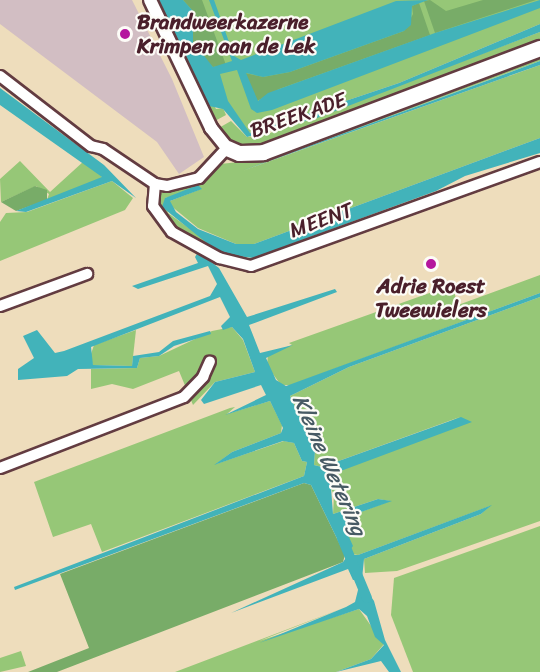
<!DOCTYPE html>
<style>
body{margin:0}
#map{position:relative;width:540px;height:672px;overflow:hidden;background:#eeddbc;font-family:Sriracha,sans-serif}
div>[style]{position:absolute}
.industrial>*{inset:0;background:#d2bec3}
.green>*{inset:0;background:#96c777}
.forest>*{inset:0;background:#78ac68}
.water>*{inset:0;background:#42b3ba}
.canal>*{height:10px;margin:-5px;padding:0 5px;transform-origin:5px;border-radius:5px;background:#42b3ba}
.roads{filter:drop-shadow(2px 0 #633c41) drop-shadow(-2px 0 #633c41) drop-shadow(0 2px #633c41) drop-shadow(0 -2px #633c41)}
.minor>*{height:10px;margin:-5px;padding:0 5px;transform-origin:5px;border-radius:5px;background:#fff}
.tertiary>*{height:12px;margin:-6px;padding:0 6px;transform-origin:6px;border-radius:6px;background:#fff}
.secondary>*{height:15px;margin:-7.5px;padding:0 7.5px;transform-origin:7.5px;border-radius:7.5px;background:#fff}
.dots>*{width:16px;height:16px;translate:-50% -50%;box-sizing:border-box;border:3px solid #fdfcf7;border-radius:50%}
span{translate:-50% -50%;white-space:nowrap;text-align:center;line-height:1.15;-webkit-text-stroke:4.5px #fdfcf7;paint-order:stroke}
.poi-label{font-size:21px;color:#4a1f2b;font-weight:700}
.left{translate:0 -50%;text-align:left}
.street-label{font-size:21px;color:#4a1f2b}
.water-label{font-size:22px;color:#475a64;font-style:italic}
</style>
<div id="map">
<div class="industrial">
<div style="clip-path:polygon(0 0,132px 0,172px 79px,204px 157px,179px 174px,157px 142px,0 24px)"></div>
</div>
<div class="green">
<div style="clip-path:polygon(154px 0,159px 0,216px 109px,223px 108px,226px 115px,213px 122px)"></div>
<div style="clip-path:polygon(172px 0,540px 0,540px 24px,399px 83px,250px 133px,240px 128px)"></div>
<div style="clip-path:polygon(540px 32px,540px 42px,257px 148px,236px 145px,217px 129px,231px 121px,247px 137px,270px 133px)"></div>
<div style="clip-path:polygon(540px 53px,540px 61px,242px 171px,540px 65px,540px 138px,254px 244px,236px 244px,198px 228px,170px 205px,170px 201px,201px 189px,165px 198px,168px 213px,222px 252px,176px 231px,156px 205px,162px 192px,220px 164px,259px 160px)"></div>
<div style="clip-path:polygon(20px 161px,50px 192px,84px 161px,100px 172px,103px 180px,47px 200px,49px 194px,36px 186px,1px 202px,0 179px)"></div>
<div style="clip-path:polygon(112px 181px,133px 198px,125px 210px,0 261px,0 222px,6px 213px,27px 212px)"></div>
<div style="clip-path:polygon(540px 275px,540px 293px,291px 385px,281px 385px,267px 366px,268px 354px,292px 345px,289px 343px,452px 285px,458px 305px)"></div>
<div style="clip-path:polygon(540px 297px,540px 521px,397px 571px,365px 573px,364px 559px,481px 514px,490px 506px,358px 555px,351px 554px,346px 522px,350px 516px,390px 501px,378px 499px,333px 514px,334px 495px,327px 480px,330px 475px,460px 417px,322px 467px,314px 465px,315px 451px,290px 396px,349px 367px)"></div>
<div style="clip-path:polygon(232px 327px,243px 340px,255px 372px,215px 382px,193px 405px,179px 371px,133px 389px,112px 384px,91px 389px,91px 369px,137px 368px,140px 358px,159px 356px,212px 331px)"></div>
<div style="clip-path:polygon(136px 330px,132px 366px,93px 365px,90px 357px,94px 345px)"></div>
<div style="clip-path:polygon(270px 401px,282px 425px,281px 433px,232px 452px,216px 464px,284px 441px,294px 443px,302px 461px,307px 462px,304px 476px,102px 552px,91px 524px,53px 537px,34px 482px,230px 408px,235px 407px,227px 414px)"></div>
<div style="clip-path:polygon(540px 526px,540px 672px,413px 672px,391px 615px,394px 578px)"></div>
<div style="clip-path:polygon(346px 607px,259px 641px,359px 609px,384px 644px,371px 659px,336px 672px,175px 672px)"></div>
<div style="clip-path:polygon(21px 651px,26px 666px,0 672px,0 658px)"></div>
</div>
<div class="forest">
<div style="clip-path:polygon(183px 0,202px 0,226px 65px,213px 67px,204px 60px,193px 42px,193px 11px)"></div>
<div style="clip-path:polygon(430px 0,446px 11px,483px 0,536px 0,435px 33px,424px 1px)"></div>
<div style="clip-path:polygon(419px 3px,430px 35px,279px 89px,257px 101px,245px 73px,263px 77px,290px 72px,404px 31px,413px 14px,412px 6px)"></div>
<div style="clip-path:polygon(35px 186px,47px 190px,47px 200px,16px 211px,1px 202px)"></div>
<div style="clip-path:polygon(304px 483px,311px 485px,342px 549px,346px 551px,343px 562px,57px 672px,28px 672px,89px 648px,60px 574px)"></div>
</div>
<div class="water">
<div style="clip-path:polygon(159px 0,183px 0,193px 11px,193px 42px,213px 67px,232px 61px,209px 0,214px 0,234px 56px,241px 60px,396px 1px,428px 0,412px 6px,411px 25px,404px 31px,290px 72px,263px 77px,246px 73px,258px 101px,268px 93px,435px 33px,540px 0,540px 8px,272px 110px,257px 113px,251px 109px,237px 70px,220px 74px,228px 101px,250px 133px,399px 83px,540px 24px,540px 32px,317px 118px,247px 137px,223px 109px,209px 106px)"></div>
<div style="clip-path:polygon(540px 61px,540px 65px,241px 171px,481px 83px)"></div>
<div style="clip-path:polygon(0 88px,104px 165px,136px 198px,112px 181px,26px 212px,16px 211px,102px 177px,0 105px)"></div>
<div style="clip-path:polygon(540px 138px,540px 153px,465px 176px,436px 191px,253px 258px,230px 255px,213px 248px,162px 207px,165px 198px,198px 185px,202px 189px,170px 201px,176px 212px,198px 229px,236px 244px,254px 244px)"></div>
<div style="clip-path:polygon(198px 252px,219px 268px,247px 317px,335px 289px,337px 292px,249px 325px,260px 353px,293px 345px,266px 358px,276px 380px,286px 386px,540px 293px,540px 297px,349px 367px,290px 396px,315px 451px,314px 465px,322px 467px,461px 417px,472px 422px,330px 475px,333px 514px,378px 499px,392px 501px,350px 516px,345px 528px,353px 546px,350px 550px,342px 549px,311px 485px,304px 483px,15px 590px,14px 587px,304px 476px,307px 462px,302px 461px,294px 443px,283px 441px,214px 465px,232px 452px,281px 433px,283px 428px,270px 401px,225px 415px,266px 395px,261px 385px,204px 404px,201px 400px,215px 382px,255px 372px,243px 339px,232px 327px,223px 330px,221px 326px,230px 317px,220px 297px,91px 347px,93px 365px,132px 366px,133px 356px,159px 352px,173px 341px,210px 331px,211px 334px,174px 346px,159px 356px,140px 358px,137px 368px,78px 369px,67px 376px,18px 380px,18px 369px,34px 358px,23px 336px,37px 330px,55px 353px,64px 351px,210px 296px,217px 284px,208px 266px,138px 289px,132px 286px,198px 263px,195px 257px)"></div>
<div style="clip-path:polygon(492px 505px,481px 514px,364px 559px,362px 579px,353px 580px,348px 569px,231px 613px,343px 562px,348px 555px,358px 555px)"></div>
<div style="clip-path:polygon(364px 586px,374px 601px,385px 640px,401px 672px,389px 672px,381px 661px,336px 672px,371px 659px,384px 645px,375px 637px,367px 616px,359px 609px,259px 643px,346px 607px,355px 602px,358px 590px)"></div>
</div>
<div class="canal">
<div style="left:342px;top:538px;width:65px;rotate:67.4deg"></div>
</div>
<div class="roads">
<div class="minor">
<div style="left:0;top:76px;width:115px;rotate:37.6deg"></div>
<div style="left:91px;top:146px;width:12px;rotate:14deg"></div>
<div style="left:103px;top:149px;width:63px;rotate:33.9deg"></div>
<div style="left:155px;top:184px;width:12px;rotate:9deg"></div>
<div style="left:167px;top:186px;width:33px;rotate:-14deg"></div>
<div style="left:199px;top:178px;width:41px;rotate:-47deg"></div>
<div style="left:155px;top:184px;width:22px;rotate:95deg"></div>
<div style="left:153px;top:206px;width:32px;rotate:54deg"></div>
<div style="left:172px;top:232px;width:54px;rotate:29deg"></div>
<div style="left:219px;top:258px;width:33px;rotate:14deg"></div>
<div style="left:251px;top:266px;width:307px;rotate:-19.8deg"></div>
<div style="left:0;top:306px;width:93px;rotate:-20.2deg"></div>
<div style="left:0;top:468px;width:197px;rotate:-21.1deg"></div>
<div style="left:184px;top:397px;width:28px;rotate:-46deg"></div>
<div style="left:203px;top:377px;width:17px;rotate:-66deg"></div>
</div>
<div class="tertiary">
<div style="left:150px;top:0;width:142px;rotate:64.5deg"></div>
<div style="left:211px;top:128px;width:26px;rotate:51deg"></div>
</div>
<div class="secondary">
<div style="left:227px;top:148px;width:13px;rotate:23deg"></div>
<div style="left:239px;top:153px;width:24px;rotate:-2deg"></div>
<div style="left:263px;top:152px;width:296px;rotate:-20.6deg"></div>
</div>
</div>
<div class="dots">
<div style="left:125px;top:34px;background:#b5179e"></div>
<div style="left:431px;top:264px;background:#b5179e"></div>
</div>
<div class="poi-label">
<span class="left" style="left:137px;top:34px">Brandweerkazerne<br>Krimpen aan de Lek</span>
<span style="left:431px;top:298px">Adrie Roest<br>Tweewielers</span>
</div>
<div class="street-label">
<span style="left:298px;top:115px;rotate:-19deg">BREEKADE</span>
<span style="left:321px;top:220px;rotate:-20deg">MEENT</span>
</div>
<div class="water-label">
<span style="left:330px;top:465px;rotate:66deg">Kleine Wetering</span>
</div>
</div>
